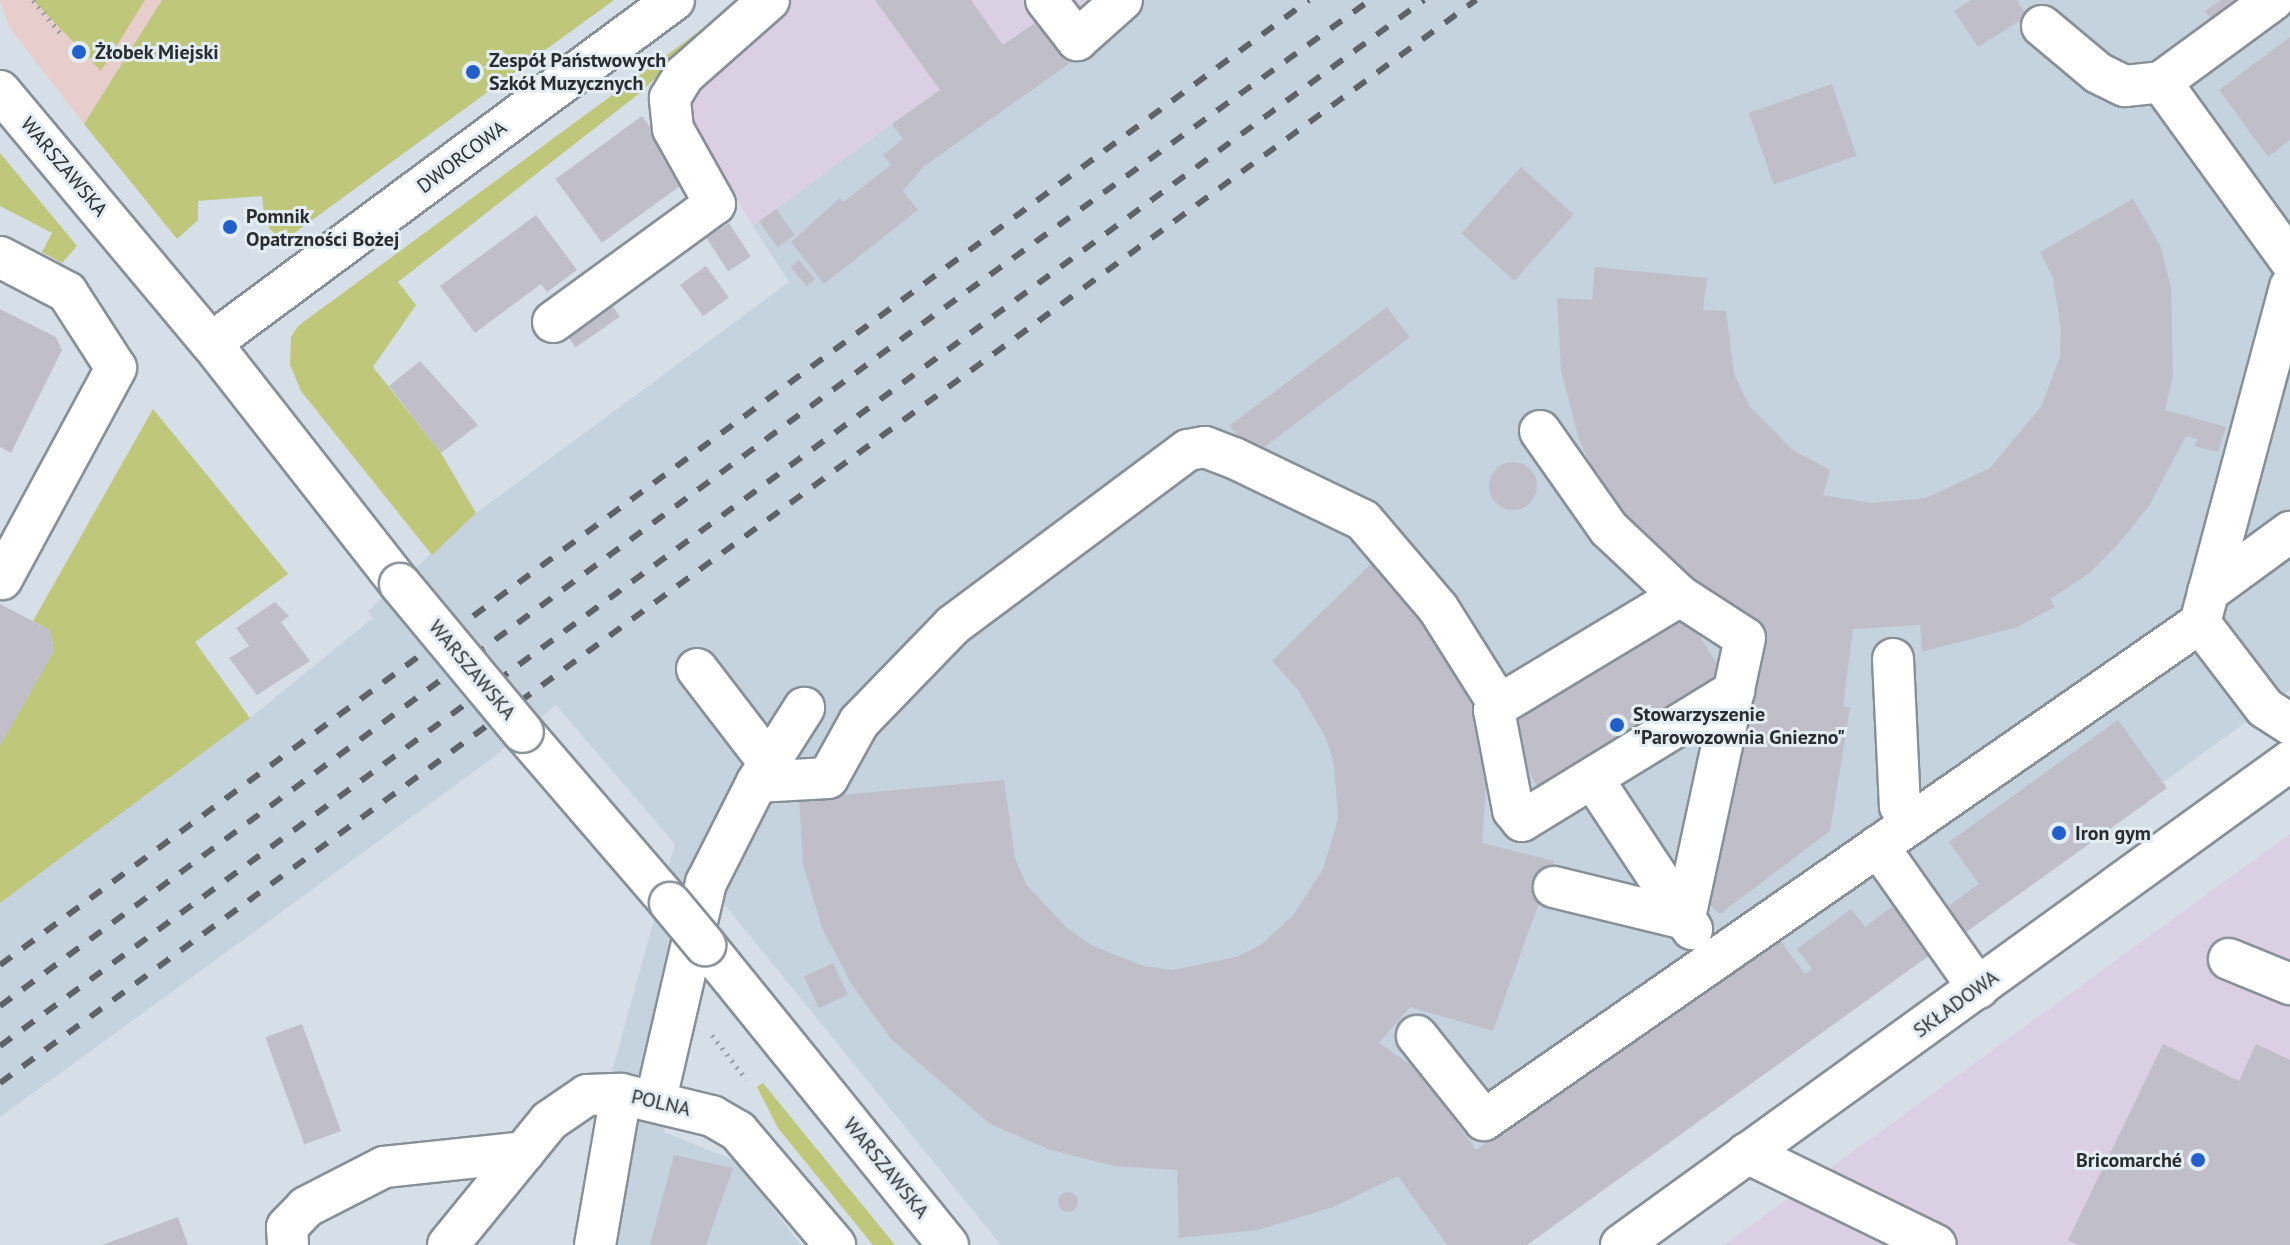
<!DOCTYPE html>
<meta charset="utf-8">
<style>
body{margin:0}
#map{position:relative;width:2290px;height:1245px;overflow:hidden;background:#d6dfe7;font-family:"PT Sans",sans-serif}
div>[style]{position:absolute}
.commercial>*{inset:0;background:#dbcfe3}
.built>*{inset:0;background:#c4d3de}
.education>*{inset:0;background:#e8cdcd}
.green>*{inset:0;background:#bec77a}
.building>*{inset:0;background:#c0bfc9;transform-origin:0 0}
.round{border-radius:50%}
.path>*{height:5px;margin-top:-2.5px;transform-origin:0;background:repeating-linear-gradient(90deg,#989fa5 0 2px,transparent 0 8px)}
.roads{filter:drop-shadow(2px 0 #889097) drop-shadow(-2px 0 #889097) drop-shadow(0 2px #889097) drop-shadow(0 -2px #889097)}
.minor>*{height:40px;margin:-20px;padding:0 20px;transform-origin:20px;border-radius:20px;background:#fff}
.rail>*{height:6px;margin-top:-3px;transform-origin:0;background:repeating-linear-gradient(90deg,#5e6367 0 14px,transparent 0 28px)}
.bridges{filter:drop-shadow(2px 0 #889097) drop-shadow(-2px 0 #889097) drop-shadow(0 2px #889097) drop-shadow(0 -2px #889097)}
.minor-bridge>*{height:40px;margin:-20px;padding:0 20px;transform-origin:20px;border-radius:20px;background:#fff}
.dots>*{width:22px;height:22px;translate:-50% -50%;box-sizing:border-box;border:4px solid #e4edf4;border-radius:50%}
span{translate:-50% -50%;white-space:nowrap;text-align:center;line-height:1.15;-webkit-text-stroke:6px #e4edf4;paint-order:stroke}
.poi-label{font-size:20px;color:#292d2f;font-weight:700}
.left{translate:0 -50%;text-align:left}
.right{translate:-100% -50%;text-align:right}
.street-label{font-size:20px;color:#292d2f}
</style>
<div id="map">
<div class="commercial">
<div style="clip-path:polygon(792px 0,1099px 0,892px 124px,753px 226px,696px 131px,690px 101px,704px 81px)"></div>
<div style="clip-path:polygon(2290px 834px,2290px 1245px,1724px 1245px,1829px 1169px)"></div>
</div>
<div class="built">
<div style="clip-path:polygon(1099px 0,2290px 0,2290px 690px,1527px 1245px,1001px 1245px,724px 904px,664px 1132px,736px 1161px,801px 1245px,581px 1245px,598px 1122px,675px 844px,556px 705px,490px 760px,0 1117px,0 903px,250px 718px,373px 618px,368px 611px,476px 513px,789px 282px,753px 226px,892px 124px,1053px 40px)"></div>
</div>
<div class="education">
<div style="clip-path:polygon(0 0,162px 0,84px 124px,9px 27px)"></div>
</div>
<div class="green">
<div style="clip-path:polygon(33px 0,145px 0,101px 71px)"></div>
<div style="clip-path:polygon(162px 0,614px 0,282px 242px,265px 223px,262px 196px,198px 201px,198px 220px,177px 239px,84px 124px)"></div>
<div style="clip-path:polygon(739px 2px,636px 96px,398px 282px,416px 305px,373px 367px,441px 453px,476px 513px,432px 555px,301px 391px,290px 365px,291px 337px,298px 326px)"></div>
<div style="clip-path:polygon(0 153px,77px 246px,62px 263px,42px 252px,52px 233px,0 206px)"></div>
<div style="clip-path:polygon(153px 409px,288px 574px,195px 642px,250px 718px,0 903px,0 745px,54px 651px,50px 630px,33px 621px)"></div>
<div style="clip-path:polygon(763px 1083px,895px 1245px,873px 1245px,778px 1128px,757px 1087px)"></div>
</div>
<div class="building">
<div style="clip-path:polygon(875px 0,971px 0,1003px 45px,1039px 20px,1070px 63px,923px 167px,903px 191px,918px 210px,824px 284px,791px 242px,840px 198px,843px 202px,891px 165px,883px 155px,903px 139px,892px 124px,940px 90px)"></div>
<div style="clip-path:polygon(1971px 0,2017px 0,2027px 16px,1978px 47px,1954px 11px)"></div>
<div style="clip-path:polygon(2221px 0,2260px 0,2219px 29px,2205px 11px)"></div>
<div style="clip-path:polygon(2290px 37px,2290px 140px,2268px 157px,2219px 90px)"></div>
<div style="left:1832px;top:84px;width:76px;height:88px;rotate:71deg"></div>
<div style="left:642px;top:116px;width:79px;height:107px;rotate:54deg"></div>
<div style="left:1521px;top:167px;width:71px;height:89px;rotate:42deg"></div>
<div style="clip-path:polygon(2133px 199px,2160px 245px,2171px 287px,2173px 376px,2165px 410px,2226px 427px,2218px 452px,2194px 446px,2198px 439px,2186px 436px,2149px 506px,2120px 542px,2090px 573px,2050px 599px,2055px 607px,2017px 627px,1922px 652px,1920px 625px,1853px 629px,1843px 707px,1850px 707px,1830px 831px,1720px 914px,1707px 902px,1758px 625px,1702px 594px,1655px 554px,1608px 500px,1579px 440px,1561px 370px,1557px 298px,1592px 300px,1595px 267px,1707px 278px,1703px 310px,1726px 311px,1734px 374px,1750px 407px,1793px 450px,1830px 470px,1823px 495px,1871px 503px,1926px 498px,1990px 468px,2041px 407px,2060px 357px,2061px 329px,2053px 278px,2040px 252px)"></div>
<div style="left:776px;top:209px;width:32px;height:21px;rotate:54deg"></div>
<div style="clip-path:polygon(536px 215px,577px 270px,547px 292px,541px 284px,475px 333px,440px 286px)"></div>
<div style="left:729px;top:223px;width:40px;height:27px;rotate:57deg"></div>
<div style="left:799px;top:260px;width:25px;height:11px;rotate:50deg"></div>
<div style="left:706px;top:266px;width:39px;height:32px;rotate:54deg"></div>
<div style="left:609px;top:301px;width:19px;height:54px;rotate:55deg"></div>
<div style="left:1387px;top:307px;width:38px;height:197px;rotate:53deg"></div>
<div style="clip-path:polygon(0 309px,56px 337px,62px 350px,11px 453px,0 447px)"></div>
<div style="clip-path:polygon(420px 361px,478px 425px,441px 453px,389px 386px)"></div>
<div class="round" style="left:1489px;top:462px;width:48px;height:48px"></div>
<div style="clip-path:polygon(1378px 557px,1467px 679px,1486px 785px,1482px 843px,1554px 861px,1493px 1031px,1410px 1007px,1379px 1043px,1417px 1069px,1476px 1150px,1777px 936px,1805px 974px,1812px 969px,1797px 949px,1851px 909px,1865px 927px,1894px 905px,1930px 955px,1527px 1245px,1447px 1245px,1398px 1176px,1333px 1207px,1258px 1230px,1179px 1238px,1177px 1170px,1114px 1166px,1048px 1149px,990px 1124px,891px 1039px,852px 985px,822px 928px,803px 864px,799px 799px,1004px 780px,1015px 858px,1026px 884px,1065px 926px,1091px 945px,1143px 966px,1173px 970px,1236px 957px,1261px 945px,1294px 914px,1323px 869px,1338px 819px,1334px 764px,1326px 738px,1298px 690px,1272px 661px)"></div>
<div style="clip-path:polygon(275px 602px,289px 616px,281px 622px,310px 661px,257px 695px,229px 658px,249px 646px,236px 628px)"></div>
<div style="clip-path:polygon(0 604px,50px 630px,54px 651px,0 746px)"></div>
<div style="left:1684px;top:611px;width:84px;height:217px;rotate:58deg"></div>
<div style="clip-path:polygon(2118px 720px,2167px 788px,1958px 938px,1940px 912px,1979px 884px,1949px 842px)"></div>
<div style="left:833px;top:963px;width:35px;height:32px;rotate:65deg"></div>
<div style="left:302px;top:1024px;width:114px;height:39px;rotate:70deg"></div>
<div style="clip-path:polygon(2163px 1044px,2239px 1081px,2256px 1044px,2290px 1060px,2290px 1245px,2078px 1245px,2068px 1240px)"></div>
<div style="clip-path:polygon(674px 1155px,733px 1168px,706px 1245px,650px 1245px)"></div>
<div class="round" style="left:1058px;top:1192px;width:20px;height:20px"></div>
<div style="clip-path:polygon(178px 1217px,188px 1245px,102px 1245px)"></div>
</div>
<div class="path">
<div style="left:33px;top:0;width:45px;rotate:50.4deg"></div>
<div style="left:712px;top:1035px;width:56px;rotate:52.3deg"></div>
</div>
<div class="roads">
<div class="minor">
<div style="left:1046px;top:0;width:51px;rotate:52.2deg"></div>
<div style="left:1077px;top:40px;width:60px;rotate:-41.6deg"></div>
<div style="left:2042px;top:26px;width:73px;rotate:40deg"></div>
<div style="left:2098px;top:73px;width:30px;rotate:26deg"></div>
<div style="left:2125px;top:86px;width:36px;rotate:-6deg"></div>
<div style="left:2161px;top:82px;width:220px;rotate:54.1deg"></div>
<div style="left:2161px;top:82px;width:139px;rotate:-36.2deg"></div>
<div style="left:0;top:91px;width:329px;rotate:50.1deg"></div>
<div style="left:211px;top:343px;width:306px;rotate:51.9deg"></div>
<div style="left:0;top:257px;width:76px;rotate:27.6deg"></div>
<div style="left:67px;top:292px;width:90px;rotate:57.2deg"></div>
<div style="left:116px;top:368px;width:240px;rotate:118.4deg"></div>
<div style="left:553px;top:322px;width:200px;rotate:-36.1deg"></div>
<div style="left:715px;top:204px;width:86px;rotate:-119.2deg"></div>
<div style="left:673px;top:129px;width:31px;rotate:-96deg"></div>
<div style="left:670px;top:98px;width:27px;rotate:-59deg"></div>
<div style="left:684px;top:75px;width:113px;rotate:-41.4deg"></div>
<div style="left:211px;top:343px;width:576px;rotate:-36.53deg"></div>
<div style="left:1540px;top:431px;width:120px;rotate:54.9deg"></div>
<div style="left:1609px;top:529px;width:98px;rotate:43.3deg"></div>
<div style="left:1680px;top:596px;width:77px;rotate:32.9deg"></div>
<div style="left:1745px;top:638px;width:287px;rotate:102.1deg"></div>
<div style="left:1685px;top:919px;width:135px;rotate:-166.3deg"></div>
<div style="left:2208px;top:592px;width:102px;rotate:-36.2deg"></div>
<div style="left:2200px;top:623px;width:107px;rotate:52.6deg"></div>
<div style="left:2265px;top:708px;width:30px;rotate:33deg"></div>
<div style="left:1893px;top:659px;width:147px;rotate:87.3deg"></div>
<div style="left:1900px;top:806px;width:21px;rotate:51deg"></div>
<div style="left:697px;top:669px;width:118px;rotate:52.5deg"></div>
<div style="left:1499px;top:705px;width:7px;rotate:135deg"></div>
<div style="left:1494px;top:710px;width:102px;rotate:79.2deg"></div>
<div style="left:1513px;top:810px;width:14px;rotate:51deg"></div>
<div style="left:1522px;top:821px;width:249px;rotate:-31.5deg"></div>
<div style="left:523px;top:732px;width:225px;rotate:49.3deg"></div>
<div style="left:1593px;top:779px;width:180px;rotate:56.6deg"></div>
<div style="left:757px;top:782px;width:71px;rotate:-3.2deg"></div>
<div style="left:828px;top:778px;width:64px;rotate:-61deg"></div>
<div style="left:859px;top:722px;width:135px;rotate:-45.9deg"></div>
<div style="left:953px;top:625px;width:293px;rotate:-36.7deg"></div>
<div style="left:1188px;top:450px;width:17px;rotate:-10deg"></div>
<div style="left:1205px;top:447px;width:31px;rotate:21deg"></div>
<div style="left:1234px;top:458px;width:143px;rotate:25.7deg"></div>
<div style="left:1363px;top:520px;width:116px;rotate:49.6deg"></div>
<div style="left:1438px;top:608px;width:115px;rotate:57.8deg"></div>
<div style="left:1499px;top:705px;width:211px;rotate:-31.1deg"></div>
<div style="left:1878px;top:846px;width:174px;rotate:54.8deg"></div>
<div style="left:705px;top:945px;width:386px;rotate:51deg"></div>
<div style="left:2229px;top:959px;width:66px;rotate:22.3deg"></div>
<div style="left:1417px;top:1036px;width:107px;rotate:51.4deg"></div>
<div style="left:1484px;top:1120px;width:872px;rotate:-34.77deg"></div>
<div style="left:2200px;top:623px;width:348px;rotate:-75deg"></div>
<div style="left:656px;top:1099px;width:222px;rotate:-77deg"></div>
<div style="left:706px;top:883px;width:113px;rotate:-63.2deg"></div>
<div style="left:757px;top:782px;width:88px;rotate:-57.6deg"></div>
<div style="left:1747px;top:1153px;width:210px;rotate:26deg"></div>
<div style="left:288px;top:1245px;width:18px;rotate:-93deg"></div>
<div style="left:287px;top:1227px;width:28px;rotate:-46deg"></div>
<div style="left:306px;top:1207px;width:88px;rotate:-27.1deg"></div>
<div style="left:384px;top:1167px;width:141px;rotate:-6.1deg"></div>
<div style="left:448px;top:1245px;width:160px;rotate:-50.8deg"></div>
<div style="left:549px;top:1121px;width:46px;rotate:-34.4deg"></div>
<div style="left:587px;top:1095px;width:34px;rotate:-2deg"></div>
<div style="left:621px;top:1094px;width:94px;rotate:13.6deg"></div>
<div style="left:712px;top:1116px;width:30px;rotate:30deg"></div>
<div style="left:738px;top:1131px;width:150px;rotate:49.6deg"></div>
<div style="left:595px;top:1245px;width:153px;rotate:-80.2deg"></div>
<div style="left:1621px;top:1245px;width:826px;rotate:-35.88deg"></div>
</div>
</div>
<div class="rail">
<div style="left:0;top:965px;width:1626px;rotate:-36.4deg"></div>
<div style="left:0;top:1006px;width:1147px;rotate:-36.49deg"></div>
<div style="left:922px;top:324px;width:553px;rotate:-35.87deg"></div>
<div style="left:0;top:1046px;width:1767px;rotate:-36.3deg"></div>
<div style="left:0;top:1083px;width:1831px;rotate:-36.27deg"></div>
</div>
<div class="bridges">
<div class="minor-bridge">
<div style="left:400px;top:584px;width:192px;rotate:50.3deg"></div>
<div style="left:670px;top:903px;width:55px;rotate:50.2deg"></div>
</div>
</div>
<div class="dots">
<div style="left:79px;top:52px;background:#215fcb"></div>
<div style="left:473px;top:72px;background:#215fcb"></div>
<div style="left:230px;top:227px;background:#215fcb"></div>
<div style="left:1617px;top:725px;background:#215fcb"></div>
<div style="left:2059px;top:833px;background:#215fcb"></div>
<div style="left:2198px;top:1160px;background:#215fcb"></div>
</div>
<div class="poi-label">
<span class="left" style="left:95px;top:52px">Żłobek Miejski</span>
<span class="left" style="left:489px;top:72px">Zespół Państwowych<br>Szkół Muzycznych</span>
<span class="left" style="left:246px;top:228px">Pomnik<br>Opatrzności Bożej</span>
<span class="left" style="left:1633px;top:726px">Stowarzyszenie<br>"Parowozownia Gniezno"</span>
<span class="left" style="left:2075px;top:833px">Iron gym</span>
<span class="right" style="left:2182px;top:1160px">Bricomarché</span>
</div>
<div class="street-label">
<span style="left:462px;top:157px;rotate:-37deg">DWORCOWA</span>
<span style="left:64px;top:167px;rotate:50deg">WARSZAWSKA</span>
<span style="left:472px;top:670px;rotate:50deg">WARSZAWSKA</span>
<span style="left:1956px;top:1004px;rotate:-36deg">SKŁADOWA</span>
<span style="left:661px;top:1103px;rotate:13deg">POLNA</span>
<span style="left:886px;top:1168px;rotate:51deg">WARSZAWSKA</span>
</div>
</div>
